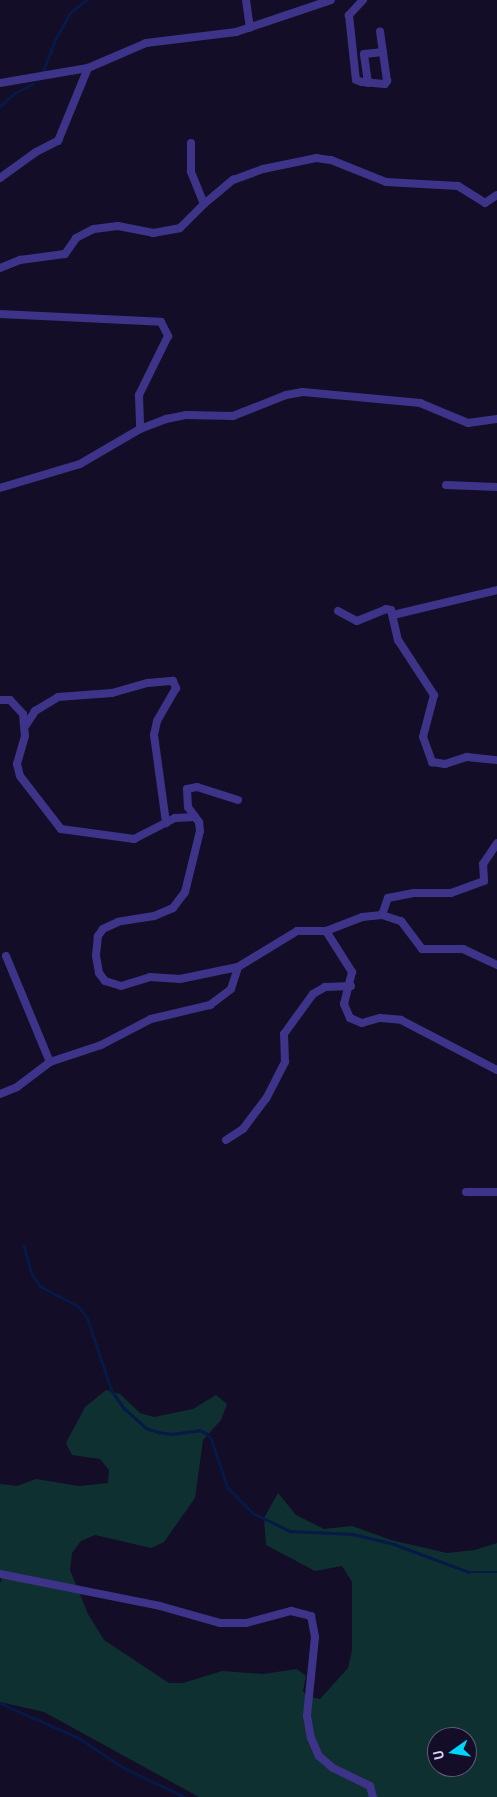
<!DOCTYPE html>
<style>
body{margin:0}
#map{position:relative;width:497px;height:1797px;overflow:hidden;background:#130d27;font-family:"PT Sans",sans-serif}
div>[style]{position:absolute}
.green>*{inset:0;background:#0f3031}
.stream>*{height:2.5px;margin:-1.25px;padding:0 1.25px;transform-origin:1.25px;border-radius:1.25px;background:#061947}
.street>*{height:8px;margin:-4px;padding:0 4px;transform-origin:4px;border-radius:4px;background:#3d3489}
span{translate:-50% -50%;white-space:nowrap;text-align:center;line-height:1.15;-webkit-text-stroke:5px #130d27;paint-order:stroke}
.north{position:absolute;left:427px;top:1727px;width:50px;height:50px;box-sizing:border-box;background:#130d27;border:1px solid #635c7d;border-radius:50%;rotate:257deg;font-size:14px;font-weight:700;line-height:20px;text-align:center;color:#dad3ff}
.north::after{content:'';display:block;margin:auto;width:18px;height:22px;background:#00d5fe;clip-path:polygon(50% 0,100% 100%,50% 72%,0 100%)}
</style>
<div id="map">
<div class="green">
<div style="clip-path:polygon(evenodd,106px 1390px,120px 1394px,140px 1413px,154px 1417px,193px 1409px,216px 1395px,227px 1404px,221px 1420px,203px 1440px,195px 1498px,164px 1542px,151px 1548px,95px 1535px,81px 1541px,72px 1553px,70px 1570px,88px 1614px,104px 1640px,169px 1683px,183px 1683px,222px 1671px,263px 1674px,297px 1669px,306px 1676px,303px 1691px,307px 1696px,320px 1699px,348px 1668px,352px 1650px,352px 1582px,342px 1566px,315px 1571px,266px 1545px,264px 1518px,278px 1493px,296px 1515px,324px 1529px,352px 1526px,391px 1540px,447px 1553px,475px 1550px,497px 1543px,497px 1797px,199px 1797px,44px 1712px,0 1702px,0 1583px,3px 1576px,0 1571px,0 1484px,17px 1486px,36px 1479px,79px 1486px,108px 1483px,109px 1470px,100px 1459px,72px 1455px,66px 1443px,85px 1407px,106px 1390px,437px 1737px,467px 1737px,467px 1767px,437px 1767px,437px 1737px)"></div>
</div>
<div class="stream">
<div style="left:42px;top:74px;width:36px;rotate:-69deg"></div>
<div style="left:55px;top:40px;width:31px;rotate:-61deg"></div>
<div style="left:70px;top:13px;width:21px;rotate:-39deg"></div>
<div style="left:0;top:106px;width:20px;rotate:-41deg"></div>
<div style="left:15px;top:93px;width:20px;rotate:-27deg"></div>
<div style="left:24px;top:1246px;width:29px;rotate:74deg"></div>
<div style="left:32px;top:1274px;width:14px;rotate:56deg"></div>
<div style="left:40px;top:1286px;width:43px;rotate:27.8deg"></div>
<div style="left:78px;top:1306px;width:14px;rotate:51deg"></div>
<div style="left:87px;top:1317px;width:78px;rotate:71.3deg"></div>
<div style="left:112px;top:1391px;width:21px;rotate:55deg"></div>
<div style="left:124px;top:1408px;width:30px;rotate:42deg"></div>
<div style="left:146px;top:1428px;width:13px;rotate:18deg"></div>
<div style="left:158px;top:1432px;width:14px;rotate:8deg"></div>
<div style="left:172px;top:1434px;width:27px;rotate:-8deg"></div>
<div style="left:199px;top:1430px;width:8px;rotate:23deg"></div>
<div style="left:206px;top:1433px;width:7px;rotate:45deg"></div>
<div style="left:211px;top:1438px;width:53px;rotate:71.2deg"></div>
<div style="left:228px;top:1488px;width:35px;rotate:45deg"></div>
<div style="left:253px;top:1513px;width:41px;rotate:25.9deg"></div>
<div style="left:290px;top:1531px;width:63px;rotate:2.7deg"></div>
<div style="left:353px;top:1534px;width:42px;rotate:13.7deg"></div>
<div style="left:394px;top:1544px;width:80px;rotate:20.5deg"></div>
<div style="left:469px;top:1572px;width:28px"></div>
<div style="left:0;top:1703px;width:86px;rotate:23.9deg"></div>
<div style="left:79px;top:1738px;width:54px;rotate:33.7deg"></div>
<div style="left:124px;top:1768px;width:68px;rotate:25.4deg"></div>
</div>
<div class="street">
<div style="left:246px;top:0;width:28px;rotate:82deg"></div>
<div style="left:363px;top:0;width:21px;rotate:133deg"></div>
<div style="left:349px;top:15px;width:65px;rotate:83.9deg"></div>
<div style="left:356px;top:80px;width:6px;rotate:18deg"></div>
<div style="left:362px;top:82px;width:23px;rotate:5deg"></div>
<div style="left:385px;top:84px;width:4px;rotate:-56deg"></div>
<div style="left:387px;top:81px;width:50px;rotate:-98deg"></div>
<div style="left:0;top:83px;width:89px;rotate:-9.7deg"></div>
<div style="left:88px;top:68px;width:63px;rotate:-23.3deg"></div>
<div style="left:146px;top:43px;width:91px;rotate:-7deg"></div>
<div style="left:236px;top:32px;width:100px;rotate:-18.6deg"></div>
<div style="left:368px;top:83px;width:29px;rotate:-98deg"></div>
<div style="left:364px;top:54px;width:19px;rotate:-6deg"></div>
<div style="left:0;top:178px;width:44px;rotate:-35.8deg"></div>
<div style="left:36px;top:152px;width:25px;rotate:-27deg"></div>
<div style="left:58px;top:141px;width:79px;rotate:-67.7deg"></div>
<div style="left:204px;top:204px;width:38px;rotate:-40deg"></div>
<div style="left:233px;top:180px;width:32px;rotate:-20deg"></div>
<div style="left:263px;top:169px;width:54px;rotate:-11.7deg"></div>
<div style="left:316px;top:158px;width:15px;rotate:8deg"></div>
<div style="left:331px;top:160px;width:59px;rotate:21.8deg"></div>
<div style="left:386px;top:182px;width:72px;rotate:3.2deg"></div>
<div style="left:458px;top:186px;width:32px;rotate:32deg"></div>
<div style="left:485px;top:203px;width:14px;rotate:-34deg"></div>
<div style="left:0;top:268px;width:22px;rotate:-22deg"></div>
<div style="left:20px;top:260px;width:45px;rotate:-7.6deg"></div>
<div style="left:65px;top:254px;width:19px;rotate:-55deg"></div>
<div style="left:76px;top:238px;width:20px;rotate:-27deg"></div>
<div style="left:94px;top:229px;width:24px;rotate:-7deg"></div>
<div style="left:118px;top:226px;width:36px;rotate:11deg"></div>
<div style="left:153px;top:233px;width:27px;rotate:-10deg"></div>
<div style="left:180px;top:228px;width:34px;rotate:-45deg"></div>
<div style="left:204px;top:204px;width:35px;rotate:-112deg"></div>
<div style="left:191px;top:171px;width:28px;rotate:-90deg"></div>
<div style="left:0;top:314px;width:161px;rotate:2.8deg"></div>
<div style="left:161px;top:322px;width:16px;rotate:63deg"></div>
<div style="left:168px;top:336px;width:66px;rotate:116.2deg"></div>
<div style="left:139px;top:395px;width:34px;rotate:88deg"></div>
<div style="left:446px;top:485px;width:51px;rotate:2.2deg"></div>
<div style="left:0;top:488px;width:84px;rotate:-16.7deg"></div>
<div style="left:80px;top:464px;width:69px;rotate:-30.3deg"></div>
<div style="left:140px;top:429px;width:28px;rotate:-21deg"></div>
<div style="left:166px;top:419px;width:20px;rotate:-11deg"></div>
<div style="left:186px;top:415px;width:47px;rotate:1.2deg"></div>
<div style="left:233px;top:416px;width:57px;rotate:-21.6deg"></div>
<div style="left:286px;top:395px;width:17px;rotate:-10deg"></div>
<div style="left:303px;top:392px;width:118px;rotate:5.4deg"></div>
<div style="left:420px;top:403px;width:52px;rotate:22.6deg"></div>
<div style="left:468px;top:423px;width:29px;rotate:-8deg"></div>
<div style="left:338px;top:611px;width:21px;rotate:28deg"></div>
<div style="left:357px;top:621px;width:31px;rotate:-22deg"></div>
<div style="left:386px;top:609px;width:5px;rotate:11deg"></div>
<div style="left:391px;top:610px;width:31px;rotate:77deg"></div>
<div style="left:398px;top:640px;width:66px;rotate:56.8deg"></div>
<div style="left:434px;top:695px;width:43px;rotate:104.7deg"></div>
<div style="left:423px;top:737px;width:27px;rotate:70deg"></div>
<div style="left:432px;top:762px;width:13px;rotate:9deg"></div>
<div style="left:445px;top:764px;width:23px;rotate:-18deg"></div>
<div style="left:467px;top:757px;width:30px;rotate:6deg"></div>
<div style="left:393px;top:615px;width:107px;rotate:-13.5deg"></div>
<div style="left:0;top:700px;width:10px"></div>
<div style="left:10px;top:700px;width:19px;rotate:47deg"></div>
<div style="left:23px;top:714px;width:22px;rotate:85deg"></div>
<div style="left:25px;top:736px;width:29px;rotate:106deg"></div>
<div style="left:17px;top:764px;width:12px;rotate:76deg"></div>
<div style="left:20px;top:776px;width:67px;rotate:52.3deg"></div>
<div style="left:61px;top:829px;width:74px;rotate:7.8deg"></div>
<div style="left:134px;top:839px;width:46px;rotate:-27.1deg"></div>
<div style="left:175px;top:818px;width:20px;rotate:-3deg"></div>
<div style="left:26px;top:725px;width:17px;rotate:-57deg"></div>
<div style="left:35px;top:711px;width:27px;rotate:-31deg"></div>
<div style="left:58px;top:697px;width:54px;rotate:-4.2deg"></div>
<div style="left:112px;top:693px;width:37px;rotate:-16deg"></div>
<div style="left:148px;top:683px;width:25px;rotate:-5deg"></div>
<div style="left:173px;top:681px;width:8px;rotate:67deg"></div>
<div style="left:176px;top:688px;width:38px;rotate:120deg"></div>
<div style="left:157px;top:721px;width:14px;rotate:102deg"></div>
<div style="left:154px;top:735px;width:89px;rotate:82.2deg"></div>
<div style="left:238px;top:800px;width:43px;rotate:-162.4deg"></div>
<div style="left:197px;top:787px;width:10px;rotate:169deg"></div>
<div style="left:187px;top:789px;width:18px;rotate:87deg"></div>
<div style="left:188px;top:807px;width:19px;rotate:54deg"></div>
<div style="left:199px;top:822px;width:9px;rotate:84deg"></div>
<div style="left:200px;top:831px;width:63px;rotate:103.8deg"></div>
<div style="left:185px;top:892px;width:20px;rotate:127deg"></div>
<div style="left:173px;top:908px;width:21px;rotate:157deg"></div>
<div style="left:154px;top:916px;width:36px;rotate:171deg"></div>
<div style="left:118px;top:922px;width:17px;rotate:155deg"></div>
<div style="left:103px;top:929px;width:9px;rotate:126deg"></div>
<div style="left:98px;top:936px;width:20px;rotate:96deg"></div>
<div style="left:96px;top:956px;width:17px;rotate:80deg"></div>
<div style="left:99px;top:973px;width:10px;rotate:53deg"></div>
<div style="left:105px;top:981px;width:17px;rotate:17deg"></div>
<div style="left:121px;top:986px;width:30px;rotate:-17deg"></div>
<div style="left:150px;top:977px;width:30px;rotate:4deg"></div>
<div style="left:180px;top:979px;width:59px;rotate:-11.7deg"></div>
<div style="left:382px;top:915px;width:18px;rotate:-71deg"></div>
<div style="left:388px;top:898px;width:26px;rotate:-11deg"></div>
<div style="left:414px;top:893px;width:37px"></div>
<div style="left:451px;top:893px;width:35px;rotate:-20deg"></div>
<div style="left:484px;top:881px;width:17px;rotate:-93deg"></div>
<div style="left:483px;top:864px;width:25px;rotate:-56deg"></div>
<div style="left:326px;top:931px;width:49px;rotate:57.6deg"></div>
<div style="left:352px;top:972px;width:33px;rotate:104deg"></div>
<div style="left:344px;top:1004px;width:15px;rotate:67deg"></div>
<div style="left:350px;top:1018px;width:13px;rotate:23deg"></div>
<div style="left:362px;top:1023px;width:19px;rotate:-16deg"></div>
<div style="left:380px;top:1018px;width:21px;rotate:5deg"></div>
<div style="left:401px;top:1020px;width:108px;rotate:27.5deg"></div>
<div style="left:6px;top:956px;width:115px;rotate:67.5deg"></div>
<div style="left:50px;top:1062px;width:54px;rotate:-18.4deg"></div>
<div style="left:101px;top:1045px;width:56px;rotate:-27.5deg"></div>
<div style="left:151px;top:1019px;width:61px;rotate:-13.3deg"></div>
<div style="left:210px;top:1005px;width:26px;rotate:-37deg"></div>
<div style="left:231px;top:989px;width:23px;rotate:-72deg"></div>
<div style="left:238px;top:967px;width:69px;rotate:-31.4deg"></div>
<div style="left:297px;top:931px;width:29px"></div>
<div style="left:326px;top:931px;width:39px;rotate:-21deg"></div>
<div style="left:362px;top:917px;width:20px;rotate:-6deg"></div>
<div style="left:382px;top:915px;width:20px;rotate:18deg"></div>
<div style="left:401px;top:921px;width:35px;rotate:53deg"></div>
<div style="left:422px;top:949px;width:41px"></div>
<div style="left:463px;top:949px;width:38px;rotate:25deg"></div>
<div style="left:0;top:1094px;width:18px;rotate:-22deg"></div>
<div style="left:17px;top:1087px;width:41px;rotate:-37.1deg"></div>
<div style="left:226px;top:1140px;width:20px;rotate:-33deg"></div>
<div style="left:243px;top:1129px;width:38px;rotate:-53deg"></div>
<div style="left:266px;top:1099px;width:42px;rotate:-62.8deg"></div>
<div style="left:285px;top:1062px;width:28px;rotate:-92deg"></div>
<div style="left:284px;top:1034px;width:49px;rotate:-54.1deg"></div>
<div style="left:313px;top:994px;width:14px;rotate:-30deg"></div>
<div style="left:325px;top:987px;width:26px;rotate:-2deg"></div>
<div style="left:466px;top:1192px;width:31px"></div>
<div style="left:0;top:1574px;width:163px;rotate:11.3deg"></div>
<div style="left:160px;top:1606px;width:62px;rotate:15.8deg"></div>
<div style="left:220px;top:1623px;width:26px"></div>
<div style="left:246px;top:1623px;width:47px;rotate:-14.9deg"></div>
<div style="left:291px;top:1611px;width:21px;rotate:14deg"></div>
<div style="left:311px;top:1616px;width:21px;rotate:79deg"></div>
<div style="left:315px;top:1637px;width:79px;rotate:95.8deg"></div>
<div style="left:307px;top:1716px;width:22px;rotate:80deg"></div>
<div style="left:311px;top:1738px;width:20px;rotate:66deg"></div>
<div style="left:319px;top:1756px;width:18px;rotate:41deg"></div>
<div style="left:333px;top:1768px;width:41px;rotate:25.9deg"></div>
<div style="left:370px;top:1786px;width:11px;rotate:75deg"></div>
</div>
<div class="north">U</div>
</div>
